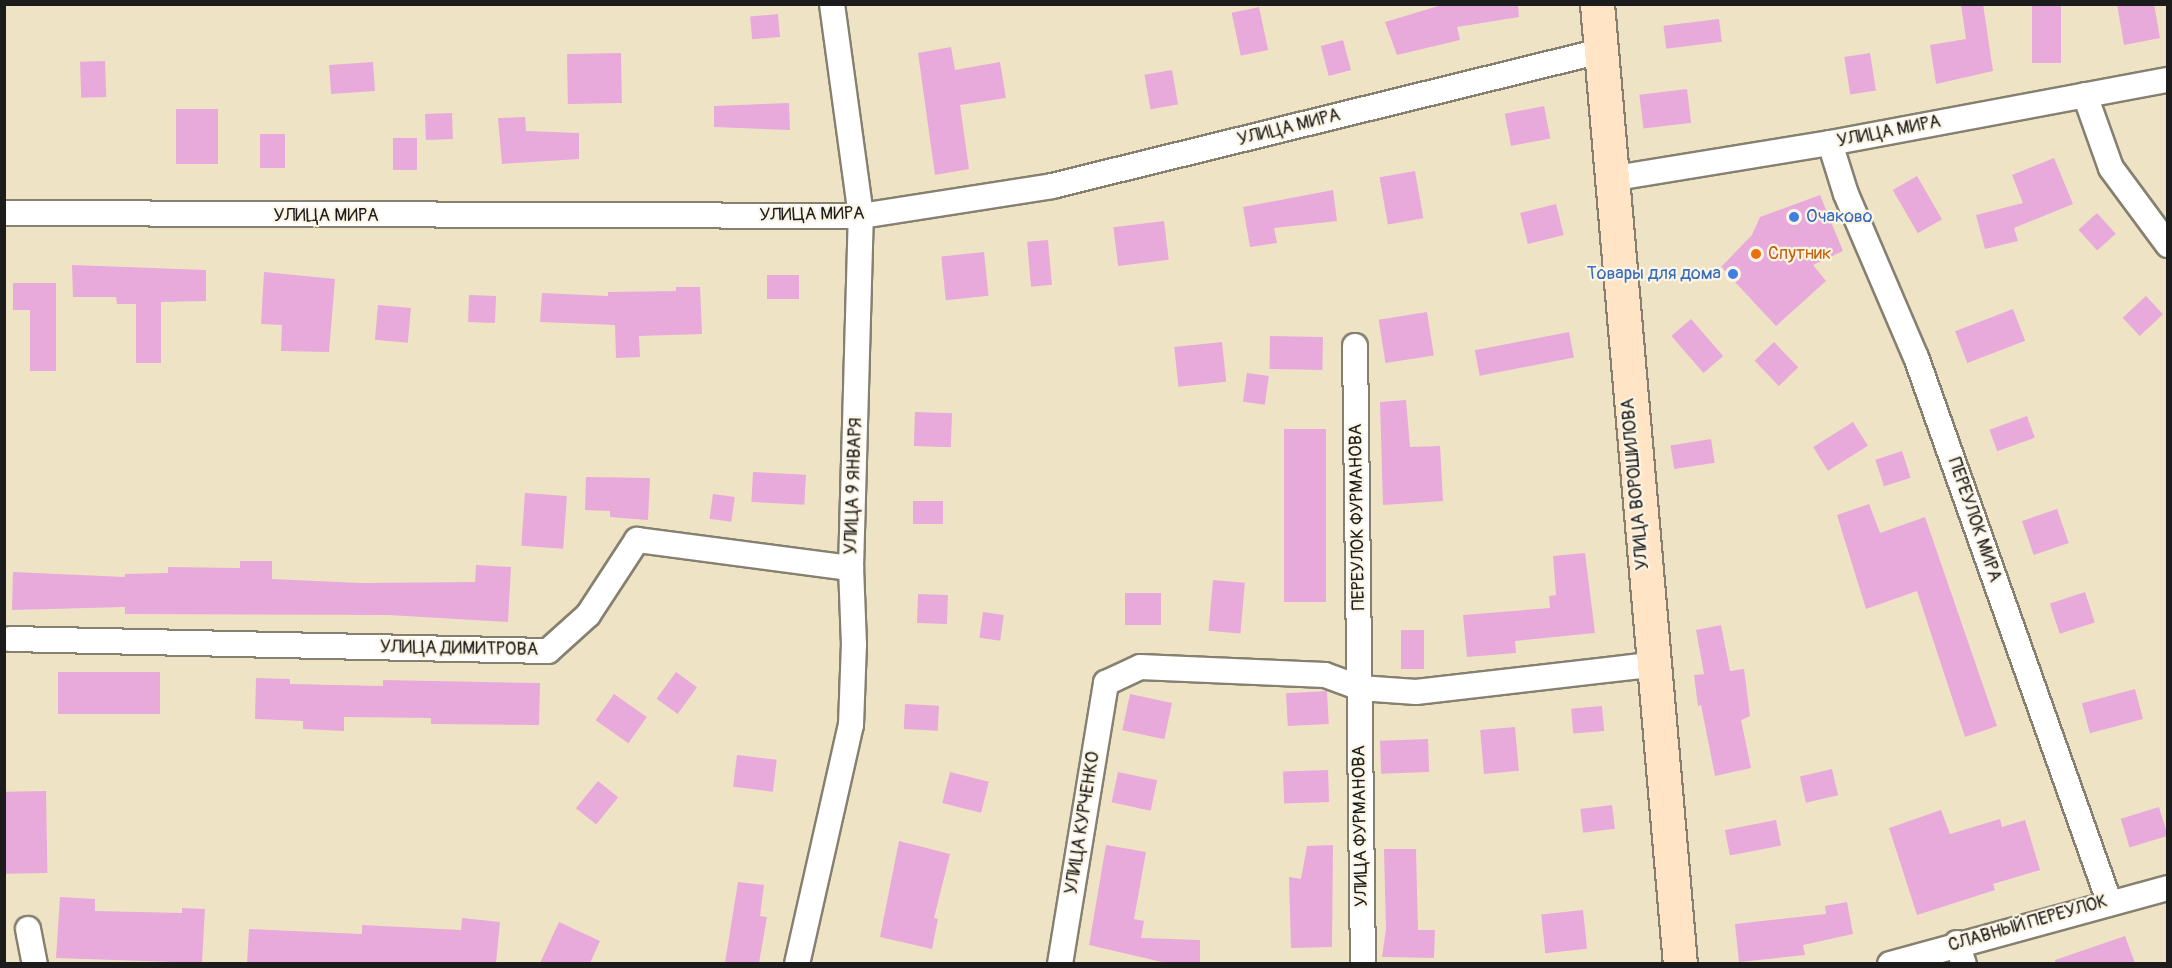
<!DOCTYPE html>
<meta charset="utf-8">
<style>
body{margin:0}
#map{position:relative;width:2172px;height:968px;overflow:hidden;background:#eee4c5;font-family:Pangolin,sans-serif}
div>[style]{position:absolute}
.building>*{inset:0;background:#e8aada;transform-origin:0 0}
.roads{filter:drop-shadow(2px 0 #858070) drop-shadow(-2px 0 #858070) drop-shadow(0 2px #858070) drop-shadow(0 -2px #858070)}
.minor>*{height:24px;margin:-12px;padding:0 12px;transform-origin:12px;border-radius:12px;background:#fff}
.secondary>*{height:33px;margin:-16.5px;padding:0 16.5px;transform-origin:16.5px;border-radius:16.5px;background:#ffe4c6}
.dots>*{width:16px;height:16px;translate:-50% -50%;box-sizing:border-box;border:3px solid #fcf5e5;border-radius:50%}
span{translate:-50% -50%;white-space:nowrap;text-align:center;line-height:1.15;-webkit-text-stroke:4.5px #fcf5e5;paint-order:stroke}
.street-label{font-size:18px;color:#1c1c1c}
.shop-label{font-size:18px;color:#366cbe}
.left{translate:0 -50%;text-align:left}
.right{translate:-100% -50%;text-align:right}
.food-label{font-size:18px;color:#c56008}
.frame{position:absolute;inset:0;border:6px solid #1c1c1c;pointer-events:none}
</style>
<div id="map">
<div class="building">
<div style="clip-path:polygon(1445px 4px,1518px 4px,1519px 17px,1457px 27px,1460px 40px,1397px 55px,1385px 22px)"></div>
<div style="clip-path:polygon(1961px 4px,1983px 4px,1993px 71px,1936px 84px,1930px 45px,1966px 39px)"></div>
<div style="left:2032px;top:4px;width:29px;height:59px"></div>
<div style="clip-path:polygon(2117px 4px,2154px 4px,2160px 38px,2124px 45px)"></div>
<div style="left:1259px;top:7px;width:44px;height:28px;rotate:78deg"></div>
<div style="left:778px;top:14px;width:23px;height:28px;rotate:85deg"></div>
<div style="left:1719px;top:19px;width:23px;height:56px;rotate:83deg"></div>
<div style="left:1343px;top:40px;width:31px;height:23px;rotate:75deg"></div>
<div style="clip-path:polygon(951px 47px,955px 70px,1000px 62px,1006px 98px,960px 105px,969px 169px,935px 175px,918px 53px)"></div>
<div style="left:621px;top:53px;width:50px;height:54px;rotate:89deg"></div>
<div style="left:1870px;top:53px;width:38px;height:26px;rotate:81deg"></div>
<div style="left:105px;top:61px;width:36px;height:25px;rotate:88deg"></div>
<div style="left:373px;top:62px;width:29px;height:44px;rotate:86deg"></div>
<div style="left:1172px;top:70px;width:35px;height:28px;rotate:80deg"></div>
<div style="left:1687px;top:89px;width:34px;height:48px;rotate:83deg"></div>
<div style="clip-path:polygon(789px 103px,790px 130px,714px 127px,714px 106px)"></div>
<div style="left:1544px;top:106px;width:33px;height:40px;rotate:79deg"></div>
<div style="left:176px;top:109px;width:42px;height:55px"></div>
<div style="left:452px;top:113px;width:26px;height:27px;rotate:88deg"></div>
<div style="clip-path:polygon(525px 117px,526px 131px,579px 133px,579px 159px,502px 164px,498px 118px)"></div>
<div style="left:260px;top:134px;width:25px;height:34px"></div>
<div style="left:393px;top:138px;width:24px;height:32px"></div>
<div style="clip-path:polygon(2054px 158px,2073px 204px,2014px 228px,2018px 241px,1985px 249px,1976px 215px,2023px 203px,2012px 175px)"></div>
<div style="left:1415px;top:171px;width:48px;height:36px;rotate:80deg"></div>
<div style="left:1917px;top:176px;width:50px;height:28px;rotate:60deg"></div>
<div style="clip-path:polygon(1333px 190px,1337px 221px,1274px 228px,1277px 243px,1250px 247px,1243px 207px)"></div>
<div style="clip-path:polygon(1820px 195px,1843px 251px,1813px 265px,1826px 281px,1776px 326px,1721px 267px,1752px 235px,1760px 217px)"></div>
<div style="left:1556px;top:204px;width:32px;height:37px;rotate:76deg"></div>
<div style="left:2097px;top:213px;width:28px;height:25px;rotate:48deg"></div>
<div style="left:1164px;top:221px;width:39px;height:51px;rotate:83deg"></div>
<div style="left:1048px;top:240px;width:45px;height:21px;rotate:85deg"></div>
<div style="left:984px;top:252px;width:44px;height:43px;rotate:84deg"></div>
<div style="clip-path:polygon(72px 265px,206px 270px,206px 301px,161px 302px,161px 363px,136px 363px,136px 304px,117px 304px,116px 297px,73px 297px)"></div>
<div style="clip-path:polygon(264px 272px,335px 279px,329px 352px,281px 351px,282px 325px,261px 324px)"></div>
<div style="left:767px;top:275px;width:32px;height:24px"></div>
<div style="clip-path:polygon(13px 283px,56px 283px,56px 371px,30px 371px,30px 310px,13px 310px)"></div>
<div style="clip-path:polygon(676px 287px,700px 287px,702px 334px,639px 336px,640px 357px,616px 358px,615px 325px,540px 322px,542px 293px,608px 296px,608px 292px,676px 291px)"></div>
<div style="left:469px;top:295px;width:27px;height:27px;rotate:2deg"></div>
<div style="left:2146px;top:296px;width:25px;height:32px;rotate:47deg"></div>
<div style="left:378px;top:305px;width:33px;height:35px;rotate:5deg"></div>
<div style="left:2013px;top:309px;width:34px;height:62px;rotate:69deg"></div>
<div style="left:1427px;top:312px;width:44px;height:49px;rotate:81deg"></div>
<div style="left:1691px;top:319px;width:49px;height:26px;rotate:49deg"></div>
<div style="left:1569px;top:332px;width:26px;height:96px;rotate:79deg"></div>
<div style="left:1270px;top:336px;width:53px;height:33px;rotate:1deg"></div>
<div style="left:1222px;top:342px;width:40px;height:48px;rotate:84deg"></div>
<div style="left:1774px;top:342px;width:35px;height:27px;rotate:46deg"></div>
<div style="left:1247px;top:373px;width:22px;height:29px;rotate:8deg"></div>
<div style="clip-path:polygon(1406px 400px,1410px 447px,1440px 446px,1443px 501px,1383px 505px,1380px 402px)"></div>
<div style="left:915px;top:412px;width:37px;height:34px;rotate:2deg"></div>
<div style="left:2027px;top:416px;width:23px;height:40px;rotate:70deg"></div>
<div style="left:1853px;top:422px;width:28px;height:47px;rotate:58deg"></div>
<div style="left:1326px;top:429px;width:173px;height:42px;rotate:90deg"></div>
<div style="left:1711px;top:439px;width:24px;height:41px;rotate:81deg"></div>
<div style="left:1902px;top:451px;width:28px;height:28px;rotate:72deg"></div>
<div style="left:753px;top:472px;width:53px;height:30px;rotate:3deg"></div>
<div style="clip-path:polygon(586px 477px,650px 478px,648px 520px,610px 517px,610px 511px,585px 510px)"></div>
<div style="left:525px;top:493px;width:42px;height:53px;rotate:4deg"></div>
<div style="left:713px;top:494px;width:22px;height:25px;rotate:8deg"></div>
<div style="left:943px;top:501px;width:23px;height:30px;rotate:90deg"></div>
<div style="clip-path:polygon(1869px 504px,1880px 533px,1925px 517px,1997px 726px,1965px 737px,1917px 591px,1866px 609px,1837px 515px)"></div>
<div style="left:2057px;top:509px;width:36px;height:37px;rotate:71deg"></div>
<div style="clip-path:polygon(1585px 553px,1595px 633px,1515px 641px,1516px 653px,1467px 657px,1463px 615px,1550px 608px,1549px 596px,1556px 595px,1553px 556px)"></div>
<div style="clip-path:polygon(240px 561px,272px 561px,272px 579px,361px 583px,475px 582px,476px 565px,511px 567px,508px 622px,388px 615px,125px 614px,125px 607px,12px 610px,13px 572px,125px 577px,125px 574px,168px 573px,168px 567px,240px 568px)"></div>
<div style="left:1213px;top:580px;width:32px;height:51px;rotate:5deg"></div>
<div style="left:2085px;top:592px;width:32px;height:37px;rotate:72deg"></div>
<div style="left:1125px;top:593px;width:36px;height:32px"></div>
<div style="left:918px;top:594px;width:30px;height:29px;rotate:2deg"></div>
<div style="left:983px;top:612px;width:21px;height:26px;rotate:8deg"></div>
<div style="clip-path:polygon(1721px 625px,1730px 671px,1744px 669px,1750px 716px,1741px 720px,1751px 768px,1715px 776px,1701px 705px,1698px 706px,1694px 675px,1704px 674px,1696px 630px)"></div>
<div style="left:1401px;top:630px;width:23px;height:39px"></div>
<div style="left:58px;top:672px;width:102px;height:42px"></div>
<div style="left:676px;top:672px;width:26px;height:33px;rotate:36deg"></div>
<div style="clip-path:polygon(256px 678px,290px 679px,290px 684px,383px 686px,383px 680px,540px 683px,539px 725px,431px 724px,431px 718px,344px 717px,344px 731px,303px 729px,303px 721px,255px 719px)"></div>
<div style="left:2135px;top:689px;width:31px;height:55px;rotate:75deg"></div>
<div style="left:1327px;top:691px;width:33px;height:41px;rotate:87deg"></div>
<div style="left:614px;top:694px;width:40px;height:32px;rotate:35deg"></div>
<div style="left:1130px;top:694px;width:43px;height:37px;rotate:12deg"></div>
<div style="left:905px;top:704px;width:34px;height:25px;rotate:3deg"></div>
<div style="left:1602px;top:706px;width:25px;height:31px;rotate:85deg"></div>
<div style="left:1515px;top:727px;width:44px;height:35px;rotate:85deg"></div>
<div style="left:1428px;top:739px;width:33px;height:48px;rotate:88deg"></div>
<div style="left:737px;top:755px;width:40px;height:32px;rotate:7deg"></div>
<div style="left:1832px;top:769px;width:27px;height:33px;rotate:77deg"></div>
<div style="left:1328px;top:770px;width:32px;height:45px;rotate:88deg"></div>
<div style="left:950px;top:772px;width:40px;height:32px;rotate:14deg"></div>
<div style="left:1118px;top:772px;width:40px;height:31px;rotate:12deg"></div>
<div style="left:598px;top:781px;width:26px;height:35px;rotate:39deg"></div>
<div style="left:46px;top:791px;width:82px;height:42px;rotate:89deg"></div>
<div style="left:1612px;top:805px;width:24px;height:32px;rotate:83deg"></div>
<div style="left:2159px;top:807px;width:30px;height:40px;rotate:73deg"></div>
<div style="clip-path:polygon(1941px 810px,1950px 834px,2000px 819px,2002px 827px,2025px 820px,2040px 870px,1993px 884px,1995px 890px,1917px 915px,1889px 828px)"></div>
<div style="left:1776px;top:820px;width:26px;height:52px;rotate:79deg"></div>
<div style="clip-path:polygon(899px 841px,950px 854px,934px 918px,938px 919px,932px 949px,880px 937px)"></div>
<div style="clip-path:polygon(1106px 845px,1146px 852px,1134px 919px,1144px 921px,1141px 938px,1200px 940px,1200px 963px,1162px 962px,1089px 945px)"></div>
<div style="clip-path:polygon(1333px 845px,1332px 947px,1291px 948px,1289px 877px,1301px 879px,1307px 846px)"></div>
<div style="clip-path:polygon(1384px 849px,1416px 849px,1418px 930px,1435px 930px,1434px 958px,1382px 957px,1386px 929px)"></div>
<div style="clip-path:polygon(738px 882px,764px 885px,760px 916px,767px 917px,759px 963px,725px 963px)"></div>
<div style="clip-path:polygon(60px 897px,95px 899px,95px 911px,182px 913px,182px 908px,205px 909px,202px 963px,56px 958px)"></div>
<div style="clip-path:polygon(1847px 902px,1853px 934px,1803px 945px,1805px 955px,1739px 962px,1735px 924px,1826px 914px,1825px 906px)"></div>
<div style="left:1583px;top:910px;width:39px;height:42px;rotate:84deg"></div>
<div style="clip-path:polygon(462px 918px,500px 922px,496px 963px,247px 963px,249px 929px,362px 934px,362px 925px,461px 930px)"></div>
<div style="clip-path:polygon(559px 922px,600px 941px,590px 963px,540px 963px)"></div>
<div style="clip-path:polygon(2125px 936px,2135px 963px,2055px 963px,2055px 960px)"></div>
</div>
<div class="roads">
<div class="minor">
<div style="left:2085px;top:95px;width:77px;rotate:70.4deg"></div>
<div style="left:2111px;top:168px;width:96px;rotate:53.5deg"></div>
<div style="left:1830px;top:143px;width:53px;rotate:72.6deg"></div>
<div style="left:1846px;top:194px;width:177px;rotate:66.8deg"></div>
<div style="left:1916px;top:357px;width:577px;rotate:70.47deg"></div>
<div style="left:1610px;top:179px;width:223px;rotate:-9.3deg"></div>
<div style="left:1830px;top:143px;width:344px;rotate:-10.6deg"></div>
<div style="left:4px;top:213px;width:857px;rotate:0.2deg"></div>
<div style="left:861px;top:216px;width:193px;rotate:-8.9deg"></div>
<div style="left:1052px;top:186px;width:565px;rotate:-13.82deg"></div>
<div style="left:1355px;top:346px;width:618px;rotate:89.26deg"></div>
<div style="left:10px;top:639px;width:538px;rotate:1.28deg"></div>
<div style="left:548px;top:651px;width:54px;rotate:-42deg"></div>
<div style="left:588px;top:615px;width:90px;rotate:-56.8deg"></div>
<div style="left:637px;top:540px;width:216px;rotate:7.5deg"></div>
<div style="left:28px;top:929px;width:36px;rotate:79deg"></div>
<div style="left:1957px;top:943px;width:22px;rotate:72deg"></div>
<div style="left:797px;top:964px;width:245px;rotate:-77.3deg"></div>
<div style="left:851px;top:725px;width:80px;rotate:-87.9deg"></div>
<div style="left:854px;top:645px;width:77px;rotate:-92.2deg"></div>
<div style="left:851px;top:568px;width:352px;rotate:-88.4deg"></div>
<div style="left:861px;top:216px;width:214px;rotate:-97.8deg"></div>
<div style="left:1060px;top:964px;width:285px;rotate:-80.7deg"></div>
<div style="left:1106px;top:683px;width:38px;rotate:-25deg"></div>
<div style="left:1140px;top:667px;width:185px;rotate:2.5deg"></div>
<div style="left:1325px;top:675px;width:37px;rotate:20deg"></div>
<div style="left:1360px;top:688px;width:56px;rotate:4.1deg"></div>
<div style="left:1416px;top:692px;width:237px;rotate:-6.6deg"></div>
<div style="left:1890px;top:964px;width:288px;rotate:-15.3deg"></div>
</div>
<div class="secondary">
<div style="left:1597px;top:4px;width:964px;rotate:85.06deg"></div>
</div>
</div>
<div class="dots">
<div style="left:1794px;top:217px;background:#3f7fe0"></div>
<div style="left:1756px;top:254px;background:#e8710a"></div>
<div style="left:1733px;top:274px;background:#3f7fe0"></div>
</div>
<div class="street-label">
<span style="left:1289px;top:128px;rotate:-14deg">УЛИЦА МИРА</span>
<span style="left:1889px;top:132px;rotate:-11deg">УЛИЦА МИРА</span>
<span style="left:812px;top:215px;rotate:-1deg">УЛИЦА МИРА</span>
<span style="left:326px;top:216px">УЛИЦА МИРА</span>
<span style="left:1636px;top:484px;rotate:-95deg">УЛИЦА ВОРОШИЛОВА</span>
<span style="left:854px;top:486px;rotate:-88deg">УЛИЦА 9 ЯНВАРЯ</span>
<span style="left:1358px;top:517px;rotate:-91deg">ПЕРЕУЛОК ФУРМАНОВА</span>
<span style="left:1974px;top:520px;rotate:71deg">ПЕРЕУЛОК МИРА</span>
<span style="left:459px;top:649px;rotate:1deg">УЛИЦА ДИМИТРОВА</span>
<span style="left:1083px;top:823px;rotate:-81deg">УЛИЦА КУРЧЕНКО</span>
<span style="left:1361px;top:826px;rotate:-91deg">УЛИЦА ФУРМАНОВА</span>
<span style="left:2028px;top:924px;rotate:-16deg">СЛАВНЫЙ ПЕРЕУЛОК</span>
</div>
<div class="shop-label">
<span class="left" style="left:1806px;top:217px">Очаково</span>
<span class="right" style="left:1721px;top:274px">Товары для дома</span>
</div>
<div class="food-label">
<span class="left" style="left:1768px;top:254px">Спутник</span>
</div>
<div class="frame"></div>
</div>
